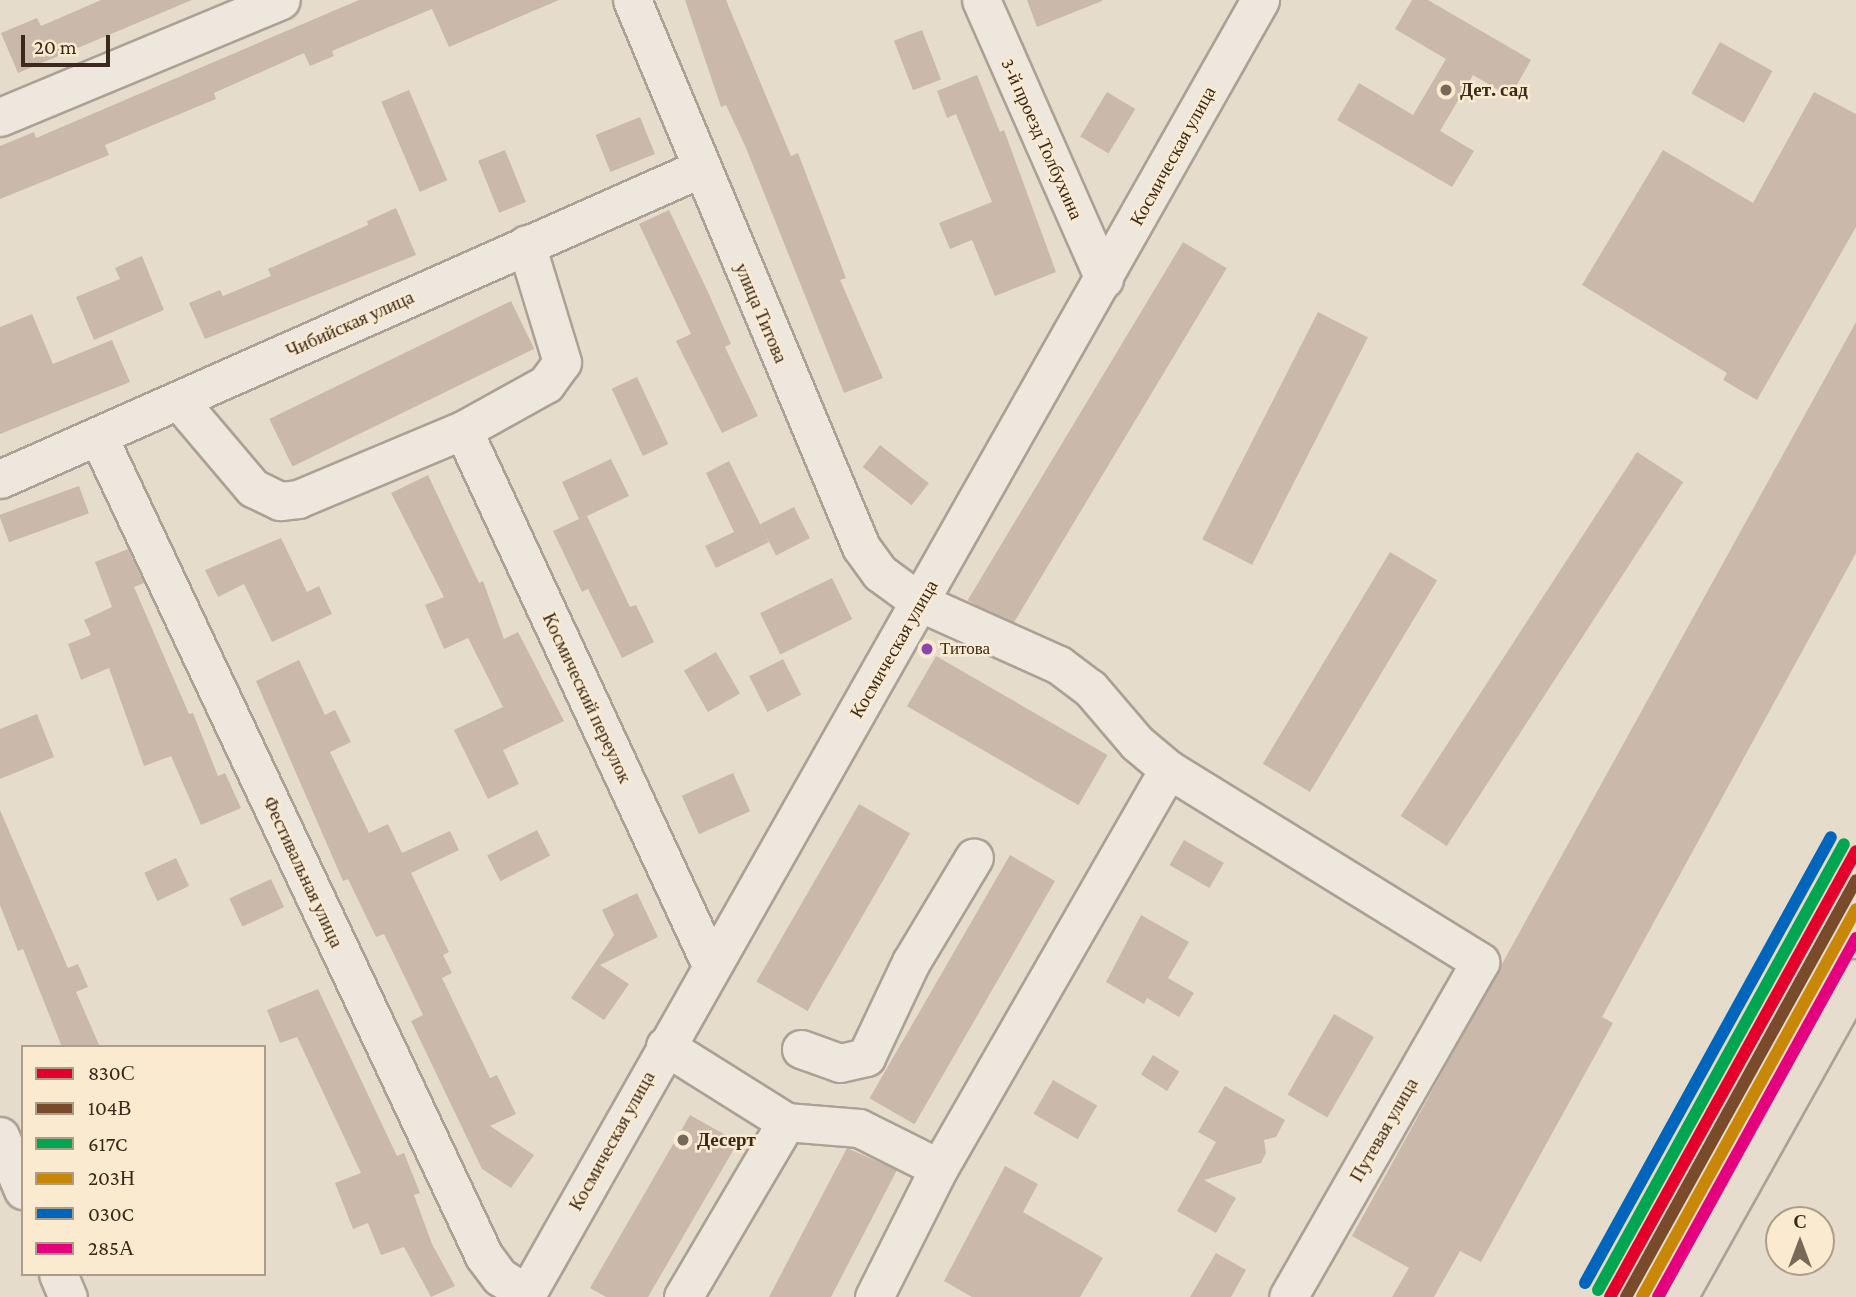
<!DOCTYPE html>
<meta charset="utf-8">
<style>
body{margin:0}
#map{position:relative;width:1856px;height:1297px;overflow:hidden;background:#e6dccb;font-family:"Crimson Pro",serif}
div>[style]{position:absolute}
.building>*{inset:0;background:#cab9ab;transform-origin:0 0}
.roads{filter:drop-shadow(2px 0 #aba195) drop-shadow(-2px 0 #aba195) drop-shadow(0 2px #aba195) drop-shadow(0 -2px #aba195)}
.minor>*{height:37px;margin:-18.5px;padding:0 18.5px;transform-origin:18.5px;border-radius:18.5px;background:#eee7dd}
.major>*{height:38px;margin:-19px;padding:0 19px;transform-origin:19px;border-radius:19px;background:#e6ddce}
.rail-1>*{height:12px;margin:-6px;padding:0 6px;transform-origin:6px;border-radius:6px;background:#e4002b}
.rail-2>*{height:12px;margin:-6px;padding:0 6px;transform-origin:6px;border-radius:6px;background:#7a4b2a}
.rail-3>*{height:12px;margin:-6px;padding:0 6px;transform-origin:6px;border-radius:6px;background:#00a651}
.rail-4>*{height:12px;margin:-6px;padding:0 6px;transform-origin:6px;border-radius:6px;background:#c88707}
.rail-5>*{height:12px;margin:-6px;padding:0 6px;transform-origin:6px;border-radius:6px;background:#0065bd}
.rail-6>*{height:12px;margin:-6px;padding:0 6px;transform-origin:6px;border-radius:6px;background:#e5007d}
.dots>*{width:19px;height:19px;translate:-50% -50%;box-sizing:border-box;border:4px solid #f9ead0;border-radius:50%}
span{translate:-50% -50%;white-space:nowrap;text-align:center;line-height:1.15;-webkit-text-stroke:5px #f9ead0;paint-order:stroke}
.bus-label{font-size:17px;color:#3b291c}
.left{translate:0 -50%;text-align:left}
.poi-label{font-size:19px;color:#3b291c;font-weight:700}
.street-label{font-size:19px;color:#3b291c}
.legend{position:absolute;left:21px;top:1045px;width:245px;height:231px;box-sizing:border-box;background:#f9ead0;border:2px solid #ad9d88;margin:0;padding:9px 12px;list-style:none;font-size:21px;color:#3b291c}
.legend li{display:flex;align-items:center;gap:14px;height:35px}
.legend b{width:35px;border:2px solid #ad9d88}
.north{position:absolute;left:1765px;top:1206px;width:70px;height:70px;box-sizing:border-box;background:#f9ead0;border:2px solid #ad9d88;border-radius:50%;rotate:0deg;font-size:19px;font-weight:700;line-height:28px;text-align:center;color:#3b291c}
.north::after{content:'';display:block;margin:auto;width:24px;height:32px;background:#776859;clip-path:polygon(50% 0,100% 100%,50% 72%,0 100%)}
.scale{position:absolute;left:21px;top:35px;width:89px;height:32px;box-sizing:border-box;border:4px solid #3b291c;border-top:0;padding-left:9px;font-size:21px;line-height:24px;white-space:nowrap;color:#3b291c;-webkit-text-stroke:5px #f9ead0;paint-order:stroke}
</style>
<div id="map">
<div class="building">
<div style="clip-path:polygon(101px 0,192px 0,18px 73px,1px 33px,37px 18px,41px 26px)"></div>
<div style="clip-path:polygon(359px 0,559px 0,449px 47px,432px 9px,332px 51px,334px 56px,310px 66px,304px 53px,214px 93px,216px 99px,105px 145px,109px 155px,0 199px,0 146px,34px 132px,36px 138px)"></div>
<div style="clip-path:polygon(685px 0,726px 0,791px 156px,798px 153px,846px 278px,840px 280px,883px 378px,844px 393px,746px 148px,726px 105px,721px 107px)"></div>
<div style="clip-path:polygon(1027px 0,1102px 0,1102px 1px,1037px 27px)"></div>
<div style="clip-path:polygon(1412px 0,1428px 0,1531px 60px,1510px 97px,1473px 75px,1440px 131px,1474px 151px,1452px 187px,1337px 120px,1359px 83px,1413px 115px,1446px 59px,1395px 29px)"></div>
<div style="left:922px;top:30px;width:53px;height:30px;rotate:69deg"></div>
<div style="left:1720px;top:42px;width:60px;height:59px;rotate:29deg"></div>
<div style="clip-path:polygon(977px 75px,1000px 132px,1004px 130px,1056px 272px,995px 296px,972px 240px,950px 249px,939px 223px,992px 202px,956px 114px,947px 118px,937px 91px)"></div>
<div style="left:409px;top:90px;width:98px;height:30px;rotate:67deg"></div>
<div style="left:1107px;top:92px;width:33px;height:52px;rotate:31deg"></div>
<div style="clip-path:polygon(1814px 92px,1856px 114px,1856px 227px,1757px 400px,1723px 380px,1727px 373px,1582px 285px,1663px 150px,1753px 203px)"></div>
<div style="left:640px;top:117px;width:40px;height:48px;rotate:68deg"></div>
<div style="left:505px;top:150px;width:56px;height:29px;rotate:68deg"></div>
<div style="clip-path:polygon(396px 208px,416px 255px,205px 339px,189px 303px,220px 290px,223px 296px,271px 276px,268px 269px,368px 225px,367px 221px)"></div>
<div style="clip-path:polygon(669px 210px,708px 292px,731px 344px,725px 347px,758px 416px,722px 433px,676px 341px,691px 334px,639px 224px)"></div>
<div style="left:1183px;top:242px;width:51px;height:418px;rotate:31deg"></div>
<div style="clip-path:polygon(142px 256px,164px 310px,94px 340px,76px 297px,120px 279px,115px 268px)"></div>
<div style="left:511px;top:301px;width:53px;height:269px;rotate:64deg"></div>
<div style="left:1318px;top:312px;width:56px;height:255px;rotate:27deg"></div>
<div style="clip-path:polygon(32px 314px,53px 364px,112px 340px,130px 382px,0 434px,0 327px)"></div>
<div style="clip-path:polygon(1856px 322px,1856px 553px,1602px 1017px,1613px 1023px,1481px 1262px,1460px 1251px,1434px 1297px,1392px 1297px,1409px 1268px,1352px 1236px)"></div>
<div style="left:637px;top:377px;width:74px;height:28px;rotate:65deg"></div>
<div style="left:880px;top:445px;width:62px;height:28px;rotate:38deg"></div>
<div style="left:1637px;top:452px;width:55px;height:434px;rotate:33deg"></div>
<div style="clip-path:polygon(611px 459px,629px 496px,587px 516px,630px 607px,636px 605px,654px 642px,622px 658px,588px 589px,582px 592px,553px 531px,579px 519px,562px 482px)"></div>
<div style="clip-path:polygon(729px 461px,769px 542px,716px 568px,705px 546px,734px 532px,706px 473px)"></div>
<div style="clip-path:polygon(428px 475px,479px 583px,483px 581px,504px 639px,518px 632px,564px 721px,503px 750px,519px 784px,488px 799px,454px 730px,503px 707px,468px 638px,444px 649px,425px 605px,444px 597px,391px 493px)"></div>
<div style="left:79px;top:486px;width:29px;height:85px;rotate:70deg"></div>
<div style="left:794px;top:507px;width:35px;height:38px;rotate:63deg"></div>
<div style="clip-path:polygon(281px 538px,307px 592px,319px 586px,332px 614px,272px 642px,244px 584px,218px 597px,205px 570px)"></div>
<div style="clip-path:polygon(128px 549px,144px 583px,134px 587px,189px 714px,193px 713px,218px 776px,225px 773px,241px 808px,201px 825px,171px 756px,144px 766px,109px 668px,81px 680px,68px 644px,91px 635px,84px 620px,112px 607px,95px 562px)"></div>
<div style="left:1390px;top:552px;width:55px;height:247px;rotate:31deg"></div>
<div style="left:832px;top:578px;width:46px;height:80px;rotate:64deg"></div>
<div style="left:716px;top:652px;width:48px;height:37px;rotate:60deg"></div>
<div style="left:936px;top:656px;width:198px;height:58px;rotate:30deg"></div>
<div style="left:783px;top:659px;width:40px;height:38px;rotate:63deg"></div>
<div style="clip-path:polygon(299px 660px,325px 715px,335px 710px,351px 742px,330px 752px,369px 833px,388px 824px,402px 853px,450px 831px,459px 850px,411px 873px,449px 952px,443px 955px,452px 973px,442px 978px,490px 1078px,497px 1075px,516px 1114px,490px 1126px,534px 1155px,511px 1188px,482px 1169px,411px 1021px,423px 1015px,384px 934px,376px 937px,348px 879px,343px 881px,256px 681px)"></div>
<div style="clip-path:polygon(37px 714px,54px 757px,0 779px,0 729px)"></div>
<div style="left:733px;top:773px;width:42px;height:56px;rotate:66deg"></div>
<div style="left:859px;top:804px;width:59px;height:205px;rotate:30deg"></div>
<div style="clip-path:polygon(0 810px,68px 968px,78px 964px,88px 987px,76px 992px,100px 1047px,62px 1047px,23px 949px,18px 951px,0 905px)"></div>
<div style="left:537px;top:830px;width:29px;height:56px;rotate:63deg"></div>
<div style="left:1184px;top:840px;width:46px;height:29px;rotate:30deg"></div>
<div style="left:1010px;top:855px;width:52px;height:281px;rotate:30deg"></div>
<div style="left:176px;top:858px;width:31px;height:35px;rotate:65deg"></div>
<div style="left:271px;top:879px;width:31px;height:46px;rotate:65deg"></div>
<div style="clip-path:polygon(637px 893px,658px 937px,600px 965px,629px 984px,604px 1020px,571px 998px,614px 935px,602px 910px)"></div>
<div style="clip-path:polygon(1141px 915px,1189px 942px,1168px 978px,1194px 993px,1179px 1017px,1147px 998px,1144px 1004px,1106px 982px)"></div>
<div style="clip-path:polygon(318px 989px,397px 1156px,404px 1153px,420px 1193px,414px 1195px,432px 1244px,455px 1286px,431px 1297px,404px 1247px,381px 1255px,368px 1223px,353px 1229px,335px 1183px,361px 1173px,297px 1037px,280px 1043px,267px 1010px)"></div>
<div style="left:1334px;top:1014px;width:46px;height:93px;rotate:30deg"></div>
<div style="left:1153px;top:1055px;width:31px;height:23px;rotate:32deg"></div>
<div style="left:1053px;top:1080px;width:51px;height:39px;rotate:30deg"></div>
<div style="clip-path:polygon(1225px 1086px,1285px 1120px,1276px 1137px,1264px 1140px,1266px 1153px,1261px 1163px,1204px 1180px,1236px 1198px,1216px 1233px,1177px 1211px,1216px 1142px,1198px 1132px)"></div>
<div style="clip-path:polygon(690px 1115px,738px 1142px,648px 1297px,606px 1297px,590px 1288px)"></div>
<div style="clip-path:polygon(847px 1148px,897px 1170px,831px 1297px,769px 1297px)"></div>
<div style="clip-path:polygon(1005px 1166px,1038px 1184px,1023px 1212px,1103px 1258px,1080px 1297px,972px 1297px,944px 1281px)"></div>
<div style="clip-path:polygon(1216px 1253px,1246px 1270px,1231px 1297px,1190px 1297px)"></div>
</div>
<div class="roads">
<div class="minor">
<div style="left:632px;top:0;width:593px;rotate:67.28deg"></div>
<div style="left:861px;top:547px;width:32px;rotate:54deg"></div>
<div style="left:880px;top:573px;width:51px;rotate:36.2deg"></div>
<div style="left:921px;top:603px;width:151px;rotate:24.2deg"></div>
<div style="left:1059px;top:665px;width:39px;rotate:37deg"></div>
<div style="left:1090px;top:688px;width:72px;rotate:49.5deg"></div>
<div style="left:1137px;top:743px;width:40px;rotate:40deg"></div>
<div style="left:1168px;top:769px;width:367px;rotate:31.7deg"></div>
<div style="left:1480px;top:962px;width:386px;rotate:119.8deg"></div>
<div style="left:981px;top:0;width:305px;rotate:66.2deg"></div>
<div style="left:0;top:117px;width:304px;rotate:-22.6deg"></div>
<div style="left:180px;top:402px;width:113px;rotate:49.7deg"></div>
<div style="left:253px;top:488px;width:30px;rotate:26deg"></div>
<div style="left:280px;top:501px;width:18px;rotate:-6deg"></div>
<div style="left:298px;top:499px;width:179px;rotate:-22.7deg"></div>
<div style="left:463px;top:430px;width:95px;rotate:-29deg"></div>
<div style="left:546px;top:384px;width:27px;rotate:-54deg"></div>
<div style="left:562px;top:362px;width:123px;rotate:-107deg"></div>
<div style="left:463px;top:430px;width:590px;rotate:65.13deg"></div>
<div style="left:98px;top:436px;width:906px;rotate:64.79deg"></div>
<div style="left:484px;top:1256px;width:26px;rotate:53deg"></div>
<div style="left:500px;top:1277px;width:32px;rotate:32deg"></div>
<div style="left:0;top:479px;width:765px;rotate:-23.92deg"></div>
<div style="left:665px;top:1046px;width:143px;rotate:32.1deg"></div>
<div style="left:786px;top:1122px;width:73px;rotate:4.7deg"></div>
<div style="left:859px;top:1128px;width:89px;rotate:26.6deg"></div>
<div style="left:801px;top:1049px;width:41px;rotate:19.7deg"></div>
<div style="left:840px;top:1063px;width:27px;rotate:-13deg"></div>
<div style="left:866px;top:1057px;width:105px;rotate:-64.7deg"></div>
<div style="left:911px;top:962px;width:122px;rotate:-59deg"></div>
<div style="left:0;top:1136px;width:59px;rotate:66.9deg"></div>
<div style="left:58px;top:1274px;width:25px;rotate:67deg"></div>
<div style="left:525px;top:1297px;width:1491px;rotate:-60.46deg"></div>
<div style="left:683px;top:1297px;width:203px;rotate:-59.5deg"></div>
<div style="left:874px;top:1297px;width:144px;rotate:-63.3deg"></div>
<div style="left:939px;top:1168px;width:460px;rotate:-60.1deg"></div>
</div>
<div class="major">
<div style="left:1678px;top:1297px;width:364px;rotate:-60.8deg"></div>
</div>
</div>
<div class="rail-1">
<div style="left:1610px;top:1297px;width:509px;rotate:-61.12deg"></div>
</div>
<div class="rail-2">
<div style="left:1626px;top:1297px;width:476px;rotate:-61.1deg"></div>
</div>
<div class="rail-3">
<div style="left:1598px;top:1290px;width:509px;rotate:-61.12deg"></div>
</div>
<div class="rail-4">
<div style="left:1642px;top:1297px;width:443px;rotate:-61.1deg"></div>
</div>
<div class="rail-5">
<div style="left:1585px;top:1283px;width:509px;rotate:-61.12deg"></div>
</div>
<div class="rail-6">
<div style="left:1658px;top:1297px;width:410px;rotate:-61.1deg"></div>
</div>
<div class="dots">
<div style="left:1446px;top:90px;background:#776859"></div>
<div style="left:927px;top:649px;background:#8e44ad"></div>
<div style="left:683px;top:1140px;background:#776859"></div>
</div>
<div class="bus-label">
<span class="left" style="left:940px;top:649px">Титова</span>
</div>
<div class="poi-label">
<span class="left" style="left:1460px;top:90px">Дет. сад</span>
<span class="left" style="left:697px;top:1140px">Десерт</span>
</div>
<div class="street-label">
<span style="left:1042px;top:139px;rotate:66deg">3-й проезд Толбухина</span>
<span style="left:1173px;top:156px;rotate:-61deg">Космическая улица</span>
<span style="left:761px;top:313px;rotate:67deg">улица Титова</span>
<span style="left:350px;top:324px;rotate:-24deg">Чибийская улица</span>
<span style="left:894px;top:649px;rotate:-60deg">Космическая улица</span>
<span style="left:587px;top:698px;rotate:65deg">Космический переулок</span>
<span style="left:303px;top:872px;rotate:65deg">Фестивальная улица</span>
<span style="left:1384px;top:1130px;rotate:-60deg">Путевая улица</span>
<span style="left:612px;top:1141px;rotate:-61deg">Космическая улица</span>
</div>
<ul class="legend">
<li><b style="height:9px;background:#e4002b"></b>830С</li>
<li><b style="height:9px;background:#7a4b2a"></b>104В</li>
<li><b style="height:9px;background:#00a651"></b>617C</li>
<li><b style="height:9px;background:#c88707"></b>203Н</li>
<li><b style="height:9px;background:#0065bd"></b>030C</li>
<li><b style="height:9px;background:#e5007d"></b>285А</li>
</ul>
<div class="north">С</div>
<div class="scale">20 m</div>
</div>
